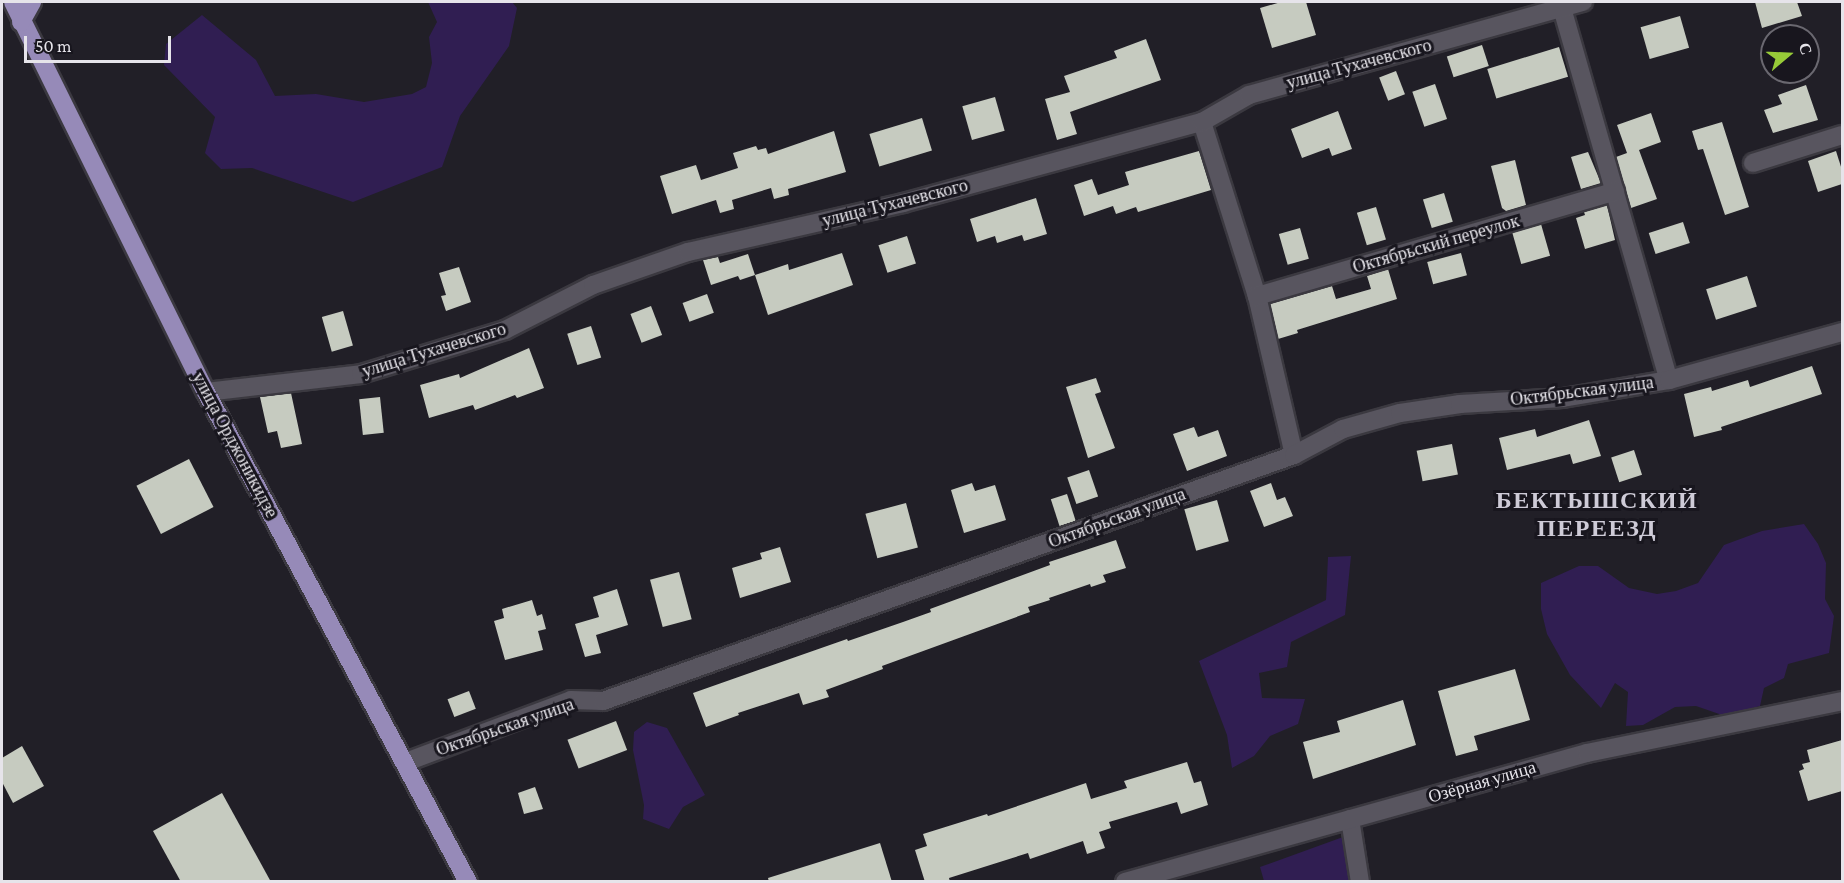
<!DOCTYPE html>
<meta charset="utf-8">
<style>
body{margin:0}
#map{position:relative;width:1844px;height:883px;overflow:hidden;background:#211f27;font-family:"Crimson Pro",serif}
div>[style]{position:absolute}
.green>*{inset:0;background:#301e52}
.building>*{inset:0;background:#c6cbc0;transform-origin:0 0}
.roads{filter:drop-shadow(2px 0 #3b3940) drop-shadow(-2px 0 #3b3940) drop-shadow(0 2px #3b3940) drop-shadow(0 -2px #3b3940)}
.minor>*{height:18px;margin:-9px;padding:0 9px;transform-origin:9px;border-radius:9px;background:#58555f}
.major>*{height:18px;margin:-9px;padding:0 9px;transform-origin:9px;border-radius:9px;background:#968ab8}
span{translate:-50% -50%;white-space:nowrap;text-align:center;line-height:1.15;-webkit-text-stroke:6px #18161e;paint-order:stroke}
.street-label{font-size:18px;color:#e6e4ea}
.district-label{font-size:24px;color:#cecbd7;font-weight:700;letter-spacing:1.5px}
.frame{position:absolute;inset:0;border:3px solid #e6e4ea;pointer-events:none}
.north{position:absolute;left:1760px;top:24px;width:60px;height:60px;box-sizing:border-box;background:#18161e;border:2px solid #6a6870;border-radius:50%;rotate:71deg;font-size:16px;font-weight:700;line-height:24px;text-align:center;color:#e6e4ea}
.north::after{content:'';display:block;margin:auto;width:21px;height:27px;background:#97cb38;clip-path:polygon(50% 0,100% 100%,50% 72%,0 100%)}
.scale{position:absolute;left:24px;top:36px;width:147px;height:27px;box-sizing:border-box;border:3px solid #e6e4ea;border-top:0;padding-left:8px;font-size:18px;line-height:21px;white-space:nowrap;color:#e6e4ea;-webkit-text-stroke:4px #18161e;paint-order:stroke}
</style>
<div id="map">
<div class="green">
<div style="clip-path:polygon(428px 2px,512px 2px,517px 8px,509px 46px,460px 116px,442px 167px,353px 202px,252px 168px,221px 169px,205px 153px,215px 117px,164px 65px,166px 44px,202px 15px,256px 60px,275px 96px,316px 94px,364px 102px,412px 94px,426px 87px,432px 63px,429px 37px,437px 22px)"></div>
<div style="clip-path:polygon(1804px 524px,1818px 544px,1826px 563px,1825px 599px,1834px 616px,1829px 653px,1788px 664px,1784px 678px,1764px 688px,1760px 706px,1725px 716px,1696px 706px,1675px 707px,1643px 725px,1626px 726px,1628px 692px,1615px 683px,1601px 708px,1570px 675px,1547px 634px,1541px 609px,1541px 583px,1579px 566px,1598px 566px,1629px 588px,1657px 594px,1676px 591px,1698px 583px,1724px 545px,1762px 531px)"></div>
<div style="clip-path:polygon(1351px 556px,1345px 615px,1291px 642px,1287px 667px,1259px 673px,1262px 698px,1305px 699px,1298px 724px,1270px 736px,1254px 756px,1232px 768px,1227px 735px,1199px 661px,1326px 600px,1328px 557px)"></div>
<div style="clip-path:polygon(647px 722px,667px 728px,705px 795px,683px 807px,669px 829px,643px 819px,644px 805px,633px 750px,634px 732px)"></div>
<div style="clip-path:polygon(1343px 837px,1350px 881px,1264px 881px,1260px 867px)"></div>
</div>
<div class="building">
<div style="clip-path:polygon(1281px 2px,1306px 2px,1316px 35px,1272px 48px,1260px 8px)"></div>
<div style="clip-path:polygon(1755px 2px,1797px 2px,1802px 16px,1762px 28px)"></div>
<div style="left:1680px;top:16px;width:33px;height:41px;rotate:74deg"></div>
<div style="clip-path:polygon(1146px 39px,1161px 80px,1070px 112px,1077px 134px,1057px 140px,1045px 99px,1070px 92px,1064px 76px,1117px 58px,1114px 51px)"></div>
<div style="left:1482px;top:45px;width:22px;height:37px;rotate:72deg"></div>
<div style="left:1559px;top:47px;width:31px;height:75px;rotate:73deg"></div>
<div style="left:1396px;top:71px;width:25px;height:18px;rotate:69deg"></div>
<div style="left:1435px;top:84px;width:37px;height:24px;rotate:71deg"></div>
<div style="clip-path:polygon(1806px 85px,1818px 120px,1773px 133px,1764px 110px,1782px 104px,1778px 95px)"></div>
<div style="left:995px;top:97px;width:35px;height:34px;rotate:74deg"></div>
<div style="clip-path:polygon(1338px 111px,1352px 149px,1332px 156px,1329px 148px,1302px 158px,1291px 129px)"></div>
<div style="clip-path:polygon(1651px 113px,1661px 142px,1639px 150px,1657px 199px,1631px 208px,1616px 157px,1627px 153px,1617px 125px)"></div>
<div style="left:922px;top:118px;width:34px;height:55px;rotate:73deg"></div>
<div style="clip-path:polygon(1722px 122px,1749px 207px,1725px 215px,1703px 149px,1698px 150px,1692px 131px)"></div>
<div style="clip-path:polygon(834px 131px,846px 172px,788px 189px,789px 195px,774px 199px,771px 188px,732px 200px,734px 209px,720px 213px,716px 200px,672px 214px,660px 176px,696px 165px,701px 180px,738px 168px,733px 153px,756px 146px,758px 150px,766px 148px,768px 154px)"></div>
<div style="clip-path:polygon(1199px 151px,1211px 190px,1138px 212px,1136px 207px,1116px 214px,1113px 206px,1084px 216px,1074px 185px,1092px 179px,1098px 195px,1129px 185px,1125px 172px)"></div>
<div style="clip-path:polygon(1836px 151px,1842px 170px,1842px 184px,1818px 192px,1808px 161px)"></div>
<div style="clip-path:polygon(1588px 152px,1601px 183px,1581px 189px,1571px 157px)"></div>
<div style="clip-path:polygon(1515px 160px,1526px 205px,1506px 211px,1502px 208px,1491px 166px)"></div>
<div style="left:1444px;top:193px;width:30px;height:22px;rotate:73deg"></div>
<div style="clip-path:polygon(1036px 198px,1047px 234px,1024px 241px,1022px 235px,997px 243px,995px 236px,977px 242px,970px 219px)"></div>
<div style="clip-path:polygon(1607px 205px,1615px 240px,1585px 249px,1576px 218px,1585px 215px,1584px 212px)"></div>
<div style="left:1376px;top:207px;width:34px;height:20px;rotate:73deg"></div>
<div style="left:1683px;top:222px;width:22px;height:36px;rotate:72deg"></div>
<div style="left:1541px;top:224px;width:33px;height:30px;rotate:74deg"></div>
<div style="left:1300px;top:228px;width:32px;height:22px;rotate:74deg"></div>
<div style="left:907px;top:236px;width:29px;height:30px;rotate:72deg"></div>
<div style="clip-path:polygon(842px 253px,853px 285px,768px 315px,755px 275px,788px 264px,789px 270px)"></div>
<div style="left:1461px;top:253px;width:23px;height:35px;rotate:75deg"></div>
<div style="clip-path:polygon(748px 254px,755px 275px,740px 280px,738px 276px,711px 285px,703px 260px,718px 257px,720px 263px)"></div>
<div style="clip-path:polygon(459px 267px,471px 302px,446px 311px,441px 296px,446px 295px,439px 273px)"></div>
<div style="clip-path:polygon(1388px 269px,1397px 299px,1297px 330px,1298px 333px,1278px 339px,1270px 304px,1332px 286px,1336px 299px,1371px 289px,1367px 276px)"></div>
<div style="left:1747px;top:276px;width:32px;height:43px;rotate:72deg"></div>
<div style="left:707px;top:294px;width:20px;height:26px;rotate:70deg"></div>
<div style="left:651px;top:306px;width:31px;height:22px;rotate:69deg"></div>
<div style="left:343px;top:311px;width:36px;height:22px;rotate:74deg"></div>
<div style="left:591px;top:326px;width:33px;height:25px;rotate:72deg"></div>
<div style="clip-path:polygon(529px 348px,544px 388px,517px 398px,515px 395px,475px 410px,473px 405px,429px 418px,420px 385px,459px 374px,460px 378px)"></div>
<div style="clip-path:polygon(1812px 366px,1822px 394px,1721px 427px,1722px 430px,1694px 437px,1684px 394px,1711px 387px,1712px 391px,1748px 380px,1750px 387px)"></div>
<div style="clip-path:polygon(1096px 378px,1101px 392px,1095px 394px,1115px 448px,1088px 458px,1066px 387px)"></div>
<div style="clip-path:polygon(291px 393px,302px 444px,281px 448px,277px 431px,268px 433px,260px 397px)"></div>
<div style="left:380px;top:397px;width:36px;height:21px;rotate:84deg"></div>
<div style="clip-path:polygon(1589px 420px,1601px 456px,1573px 464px,1570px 454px,1507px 470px,1499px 438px,1535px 429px,1537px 437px)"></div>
<div style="clip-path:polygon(1194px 427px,1198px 437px,1218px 430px,1227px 456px,1187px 471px,1173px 434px)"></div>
<div style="left:1452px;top:444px;width:31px;height:36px;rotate:79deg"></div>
<div style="left:1634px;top:450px;width:26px;height:24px;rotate:72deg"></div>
<div style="left:189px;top:459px;width:54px;height:59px;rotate:63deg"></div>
<div style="left:1089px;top:470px;width:28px;height:23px;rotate:71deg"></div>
<div style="clip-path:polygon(972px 483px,975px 491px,995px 485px,1006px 520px,964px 533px,951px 490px)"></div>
<div style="clip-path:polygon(1271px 483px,1277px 500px,1285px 497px,1293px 516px,1264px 527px,1250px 491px)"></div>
<div style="left:1067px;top:494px;width:28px;height:17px;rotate:72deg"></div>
<div style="left:1217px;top:500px;width:43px;height:34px;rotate:74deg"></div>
<div style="left:906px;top:503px;width:46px;height:42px;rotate:75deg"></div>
<div style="clip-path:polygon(1116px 540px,1126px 568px,1103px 575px,1106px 582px,1091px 587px,1090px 584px,1049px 598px,1050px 600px,1028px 607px,1030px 612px,882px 666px,883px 669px,826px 690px,829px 697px,803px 705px,799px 693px,738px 713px,739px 715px,706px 727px,693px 693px,847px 639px,848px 641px,903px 622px,931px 612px,930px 609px,1050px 565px,1049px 562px)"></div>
<div style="clip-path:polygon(780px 547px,791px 582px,740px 598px,732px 568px,762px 559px,760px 553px)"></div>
<div style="left:679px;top:572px;width:49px;height:30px;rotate:75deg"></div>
<div style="clip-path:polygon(617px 589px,628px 625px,596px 635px,601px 653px,585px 657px,575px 624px,599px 617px,593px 597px)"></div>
<div style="clip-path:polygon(532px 600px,537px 616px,542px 614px,546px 629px,538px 631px,543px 650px,505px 660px,494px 621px,504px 618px,502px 609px)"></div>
<div style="clip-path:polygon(1515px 669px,1530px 720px,1474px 736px,1478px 750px,1456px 756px,1438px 691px)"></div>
<div style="left:469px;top:691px;width:19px;height:23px;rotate:69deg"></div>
<div style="clip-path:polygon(1403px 700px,1416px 745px,1313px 779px,1303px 742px,1340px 732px,1337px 721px)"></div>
<div style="left:616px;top:721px;width:31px;height:52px;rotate:69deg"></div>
<div style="clip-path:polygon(1842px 740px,1842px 791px,1808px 801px,1799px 771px,1804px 769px,1802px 764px,1810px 762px,1807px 750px)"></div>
<div style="clip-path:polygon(22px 746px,44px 786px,13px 803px,2px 782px,2px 758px)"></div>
<div style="clip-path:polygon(1187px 762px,1194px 783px,1201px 781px,1208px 805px,1181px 814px,1177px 802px,1109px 822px,1111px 828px,1099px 832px,1105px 848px,1087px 854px,1083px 841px,1030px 859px,1028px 853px,949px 878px,950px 882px,925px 882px,915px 850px,927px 846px,923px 834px,987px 814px,988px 816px,1086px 783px,1091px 799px,1127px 788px,1124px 781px)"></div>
<div style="clip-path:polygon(535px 787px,543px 809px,524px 814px,518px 793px)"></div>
<div style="clip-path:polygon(222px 793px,271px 882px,181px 882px,153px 831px)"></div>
<div style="clip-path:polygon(880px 843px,892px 882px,769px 882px,768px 878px)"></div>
</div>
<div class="roads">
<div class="minor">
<div style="left:1562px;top:8px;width:387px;rotate:74deg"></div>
<div style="left:1202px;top:122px;width:182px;rotate:72.5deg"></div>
<div style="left:1257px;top:296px;width:163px;rotate:76.9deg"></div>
<div style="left:1753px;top:163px;width:93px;rotate:-17.5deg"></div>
<div style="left:1257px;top:296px;width:373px;rotate:-16.3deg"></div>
<div style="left:206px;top:392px;width:156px;rotate:-6.6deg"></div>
<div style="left:361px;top:374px;width:151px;rotate:-17deg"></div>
<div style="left:505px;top:330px;width:99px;rotate:-27.1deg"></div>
<div style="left:593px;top:285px;width:101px;rotate:-19.2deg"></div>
<div style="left:688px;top:252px;width:221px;rotate:-12.8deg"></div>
<div style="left:903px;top:203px;width:310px;rotate:-15.2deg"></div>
<div style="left:1202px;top:122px;width:54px;rotate:-29.9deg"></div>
<div style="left:1249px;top:95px;width:347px;rotate:-15.6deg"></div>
<div style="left:406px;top:762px;width:176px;rotate:-20.6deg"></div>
<div style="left:571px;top:700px;width:32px;rotate:2deg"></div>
<div style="left:603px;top:701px;width:733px;rotate:-19.6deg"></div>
<div style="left:1294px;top:455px;width:55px;rotate:-28deg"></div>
<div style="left:1343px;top:429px;width:59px;rotate:-15.7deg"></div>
<div style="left:1400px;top:413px;width:61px;rotate:-8.5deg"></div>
<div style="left:1460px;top:404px;width:103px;rotate:-3.3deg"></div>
<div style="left:1563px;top:398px;width:108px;rotate:-9.6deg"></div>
<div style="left:1669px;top:380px;width:180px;rotate:-15.5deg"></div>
<div style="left:1350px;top:819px;width:64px;rotate:81deg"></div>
<div style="left:1125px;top:882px;width:480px;rotate:-15.6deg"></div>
<div style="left:1587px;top:753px;width:260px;rotate:-11.5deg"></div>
</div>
<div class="major">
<div style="left:13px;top:2px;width:435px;rotate:63.7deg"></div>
<div style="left:206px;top:392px;width:556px;rotate:61.87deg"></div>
<div style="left:21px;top:22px;width:23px;rotate:-61deg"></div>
</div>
</div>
<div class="street-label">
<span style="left:1359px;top:64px;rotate:-15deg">улица Тухачевского</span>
<span style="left:895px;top:203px;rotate:-14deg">улица Тухачевского</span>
<span style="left:1436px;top:244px;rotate:-16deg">Октябрьский переулок</span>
<span style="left:434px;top:350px;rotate:-17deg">улица Тухачевского</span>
<span style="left:1582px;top:391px;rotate:-7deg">Октябрьская улица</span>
<span style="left:235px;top:445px;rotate:62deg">улица Орджоникидзе</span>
<span style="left:1117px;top:518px;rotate:-20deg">Октябрьская улица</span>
<span style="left:505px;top:727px;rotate:-19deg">Октябрьская улица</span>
<span style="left:1482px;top:782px;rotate:-16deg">Озёрная улица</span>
</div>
<div class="district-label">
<span style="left:1597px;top:514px">БЕКТЫШСКИЙ<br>ПЕРЕЕЗД</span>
</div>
<div class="frame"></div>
<div class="north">С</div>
<div class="scale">50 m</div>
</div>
